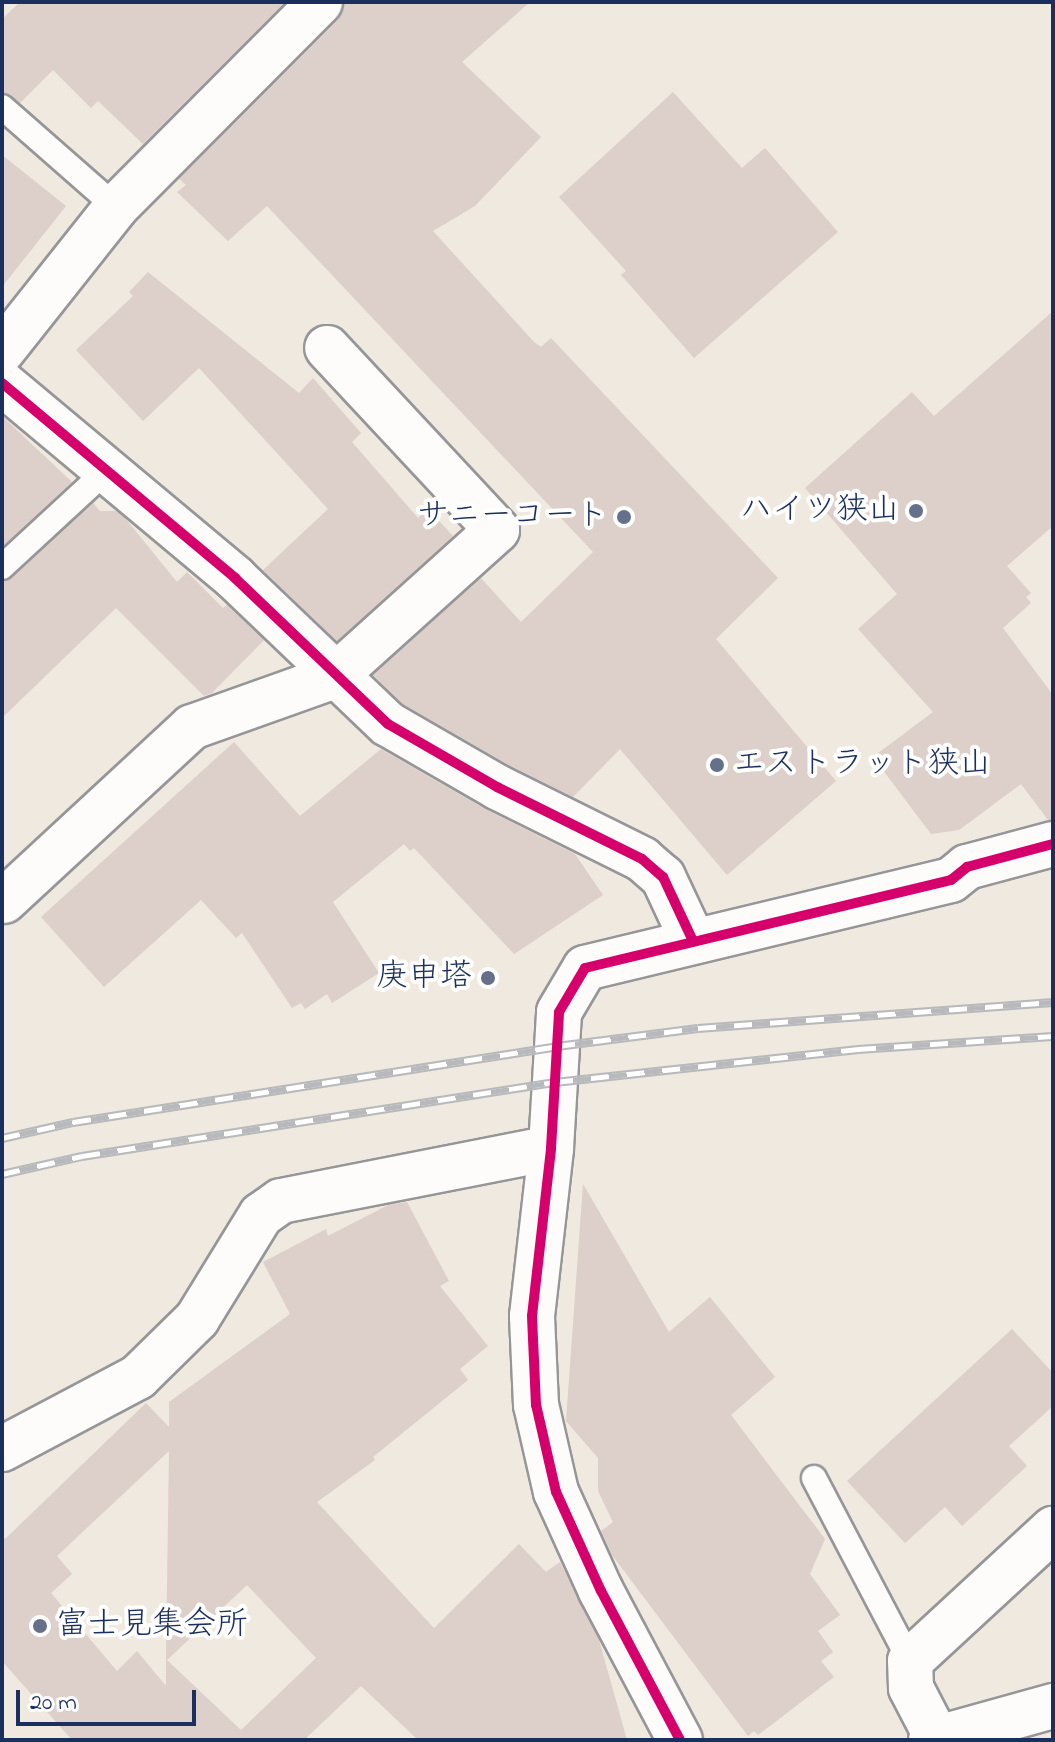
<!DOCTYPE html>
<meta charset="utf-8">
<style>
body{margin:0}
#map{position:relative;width:1055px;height:1742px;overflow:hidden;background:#efe9df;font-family:"Indie Flower","Klee One",sans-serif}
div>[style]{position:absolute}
.building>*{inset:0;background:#ddcfc9}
.roads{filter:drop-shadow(2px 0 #969699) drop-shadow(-2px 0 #969699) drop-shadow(0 2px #969699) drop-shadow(0 -2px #969699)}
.service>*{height:24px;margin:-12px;padding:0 12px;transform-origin:12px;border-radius:12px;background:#fdfcfa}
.minor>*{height:44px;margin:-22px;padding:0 22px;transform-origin:22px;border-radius:22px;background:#fdfcfa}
.secondary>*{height:44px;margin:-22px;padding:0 22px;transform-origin:22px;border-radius:22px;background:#fdfcfa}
.rail>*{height:9px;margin-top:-4.5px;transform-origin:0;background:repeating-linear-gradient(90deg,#fff 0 18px,#b7b9bc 0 36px);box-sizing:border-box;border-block:2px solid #b7b9bc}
.cycleway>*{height:10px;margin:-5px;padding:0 5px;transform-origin:5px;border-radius:5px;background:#d6006c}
.dots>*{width:22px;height:22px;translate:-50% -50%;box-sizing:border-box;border:4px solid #fff;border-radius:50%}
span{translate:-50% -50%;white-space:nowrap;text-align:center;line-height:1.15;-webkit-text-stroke:8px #fff;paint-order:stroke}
.poi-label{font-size:32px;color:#1b2f5e}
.right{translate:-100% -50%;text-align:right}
.left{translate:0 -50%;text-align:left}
.frame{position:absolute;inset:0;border:4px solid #1b2f5e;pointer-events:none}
.scale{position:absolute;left:16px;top:1690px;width:180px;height:36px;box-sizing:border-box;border:4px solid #1b2f5e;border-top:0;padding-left:10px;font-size:24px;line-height:28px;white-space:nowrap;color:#1b2f5e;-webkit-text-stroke:6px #fff;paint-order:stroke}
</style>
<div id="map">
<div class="building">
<div style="clip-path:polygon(20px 2px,285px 2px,143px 144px,98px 101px,91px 108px,53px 70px,20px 103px,2px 92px,2px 19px)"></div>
<div style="clip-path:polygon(344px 2px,530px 2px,462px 62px,541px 137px,475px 206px,433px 231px,534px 342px,541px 347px,551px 338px,778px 578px,716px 639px,836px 781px,727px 875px,620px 749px,573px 797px,509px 765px,403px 704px,373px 675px,481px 578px,521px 622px,593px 552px,267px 206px,228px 241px,177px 192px,186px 185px,179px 179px,338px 20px)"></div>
<div style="clip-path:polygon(673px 92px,742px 168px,765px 148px,838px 232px,694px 358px,621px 275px,626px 271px,559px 197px)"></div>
<div style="clip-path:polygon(2px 155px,66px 206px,2px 287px)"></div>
<div style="clip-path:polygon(148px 272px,299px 393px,313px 378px,361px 433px,352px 442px,418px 518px,428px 509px,453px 536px,337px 641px,263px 570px,328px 509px,199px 368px,143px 421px,76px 350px,133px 296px,129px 292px)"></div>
<div style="clip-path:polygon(1053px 311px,1053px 526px,1007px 566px,1031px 593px,1026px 597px,1031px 603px,1003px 628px,1053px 695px,1053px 820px,1048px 820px,1021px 784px,959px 830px,931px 834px,873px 757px,933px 712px,858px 629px,897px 594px,805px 488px,912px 392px,934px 416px)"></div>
<div style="clip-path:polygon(2px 416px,72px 482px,2px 547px)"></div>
<div style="clip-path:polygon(93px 503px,100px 511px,116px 511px,125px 518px,177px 582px,187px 572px,223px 608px,227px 605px,264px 640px,212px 693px,204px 696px,116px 608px,2px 718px,2px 582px,12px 578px)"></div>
<div style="clip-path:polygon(234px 742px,300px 816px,381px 749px,485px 809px,575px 854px,603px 895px,514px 954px,414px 848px,410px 851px,404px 844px,333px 902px,379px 973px,332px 1003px,327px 994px,305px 1009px,301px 1003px,292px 1008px,242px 933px,236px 938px,201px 900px,104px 987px,41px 917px)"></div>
<div style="clip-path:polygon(583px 1184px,669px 1332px,710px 1297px,775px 1377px,731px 1415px,825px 1539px,810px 1574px,840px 1615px,818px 1631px,833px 1652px,821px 1661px,834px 1677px,758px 1735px,754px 1731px,748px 1736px,612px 1555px,601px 1531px,613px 1522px,598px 1491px,598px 1458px,566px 1421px)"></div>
<div style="clip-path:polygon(evenodd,407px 1202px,449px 1281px,440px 1286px,488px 1346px,460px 1369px,468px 1380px,373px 1457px,375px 1460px,317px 1502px,434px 1628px,519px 1544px,546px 1572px,560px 1562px,599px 1640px,627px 1740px,418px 1740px,361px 1686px,304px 1740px,72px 1740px,2px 1661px,2px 1536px,5px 1539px,146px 1403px,169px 1427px,169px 1402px,290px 1314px,263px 1262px,326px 1229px,328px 1236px,388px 1205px,407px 1202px,169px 1451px,166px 1659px,166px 1686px,137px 1651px,117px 1671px,51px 1593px,72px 1574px,57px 1556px,169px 1451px,407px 1202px,247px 1585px,316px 1658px,241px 1730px,167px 1660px,247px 1585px)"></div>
<div style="clip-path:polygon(1012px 1329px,1053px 1373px,1053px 1406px,1009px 1446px,1027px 1466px,962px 1526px,945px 1507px,905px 1543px,847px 1481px)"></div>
</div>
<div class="roads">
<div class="service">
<div style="left:2px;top:107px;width:152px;rotate:41.3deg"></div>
<div style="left:2px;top:567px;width:143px;rotate:-42.7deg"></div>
<div style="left:814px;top:1478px;width:207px;rotate:62.3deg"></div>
</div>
<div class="minor">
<div style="left:2px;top:351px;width:184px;rotate:-51.6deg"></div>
<div style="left:116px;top:207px;width:289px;rotate:-45.1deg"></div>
<div style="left:2px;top:383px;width:304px;rotate:39.9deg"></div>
<div style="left:235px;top:578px;width:211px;rotate:43.7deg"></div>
<div style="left:388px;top:724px;width:126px;rotate:30deg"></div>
<div style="left:497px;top:787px;width:162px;rotate:26.4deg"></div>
<div style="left:642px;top:859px;width:28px;rotate:41deg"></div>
<div style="left:663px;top:877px;width:71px;rotate:64.9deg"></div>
<div style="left:4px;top:901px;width:256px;rotate:-42.8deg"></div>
<div style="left:192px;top:727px;width:152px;rotate:-19.6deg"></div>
<div style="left:335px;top:676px;width:218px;rotate:-42deg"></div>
<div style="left:497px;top:530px;width:249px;rotate:-133deg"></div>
<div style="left:2px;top:1449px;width:154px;rotate:-27.9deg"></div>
<div style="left:138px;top:1377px;width:83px;rotate:-44.5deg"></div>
<div style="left:197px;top:1319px;width:122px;rotate:-58.4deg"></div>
<div style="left:261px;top:1215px;width:24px;rotate:-35deg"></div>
<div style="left:281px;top:1201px;width:275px;rotate:-11.1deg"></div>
<div style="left:680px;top:1740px;width:169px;rotate:-117.9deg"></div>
<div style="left:601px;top:1591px;width:109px;rotate:-114.4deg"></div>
<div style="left:556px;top:1492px;width:89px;rotate:-102.9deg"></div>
<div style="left:536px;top:1405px;width:89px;rotate:-92.6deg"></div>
<div style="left:532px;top:1316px;width:169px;rotate:-83.5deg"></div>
<div style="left:551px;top:1148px;width:136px;rotate:-86.6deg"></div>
<div style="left:559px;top:1012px;width:51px;rotate:-59.4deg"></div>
<div style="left:585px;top:968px;width:376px;rotate:-13.5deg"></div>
<div style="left:951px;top:880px;width:21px;rotate:-39deg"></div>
<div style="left:967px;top:867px;width:89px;rotate:-15deg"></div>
<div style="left:938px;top:1740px;width:59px;rotate:-117.4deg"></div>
<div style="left:911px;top:1688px;width:27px;rotate:-92deg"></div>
<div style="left:910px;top:1661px;width:195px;rotate:-42.7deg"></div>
</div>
<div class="secondary">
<div style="left:931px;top:1740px;width:127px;rotate:-15.6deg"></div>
</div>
</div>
<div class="rail">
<div style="left:2px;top:1138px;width:73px;rotate:-12.7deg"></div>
<div style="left:73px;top:1122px;width:490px;rotate:-8.9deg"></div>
<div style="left:557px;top:1046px;width:142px;rotate:-7.3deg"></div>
<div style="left:698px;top:1028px;width:356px;rotate:-4.2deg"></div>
<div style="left:2px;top:1174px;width:82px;rotate:-12.7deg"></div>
<div style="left:82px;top:1156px;width:479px;rotate:-8.9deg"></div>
<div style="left:555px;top:1082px;width:305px;rotate:-6.2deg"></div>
<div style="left:858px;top:1049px;width:195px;rotate:-3.8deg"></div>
</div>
<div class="cycleway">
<div style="left:2px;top:383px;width:304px;rotate:39.9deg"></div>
<div style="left:235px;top:578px;width:211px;rotate:43.7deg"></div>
<div style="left:388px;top:724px;width:126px;rotate:30deg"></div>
<div style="left:497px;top:787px;width:162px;rotate:26.4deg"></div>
<div style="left:642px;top:859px;width:28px;rotate:41deg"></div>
<div style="left:663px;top:877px;width:71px;rotate:64.9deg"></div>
<div style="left:680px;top:1740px;width:169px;rotate:-117.9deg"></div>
<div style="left:601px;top:1591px;width:109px;rotate:-114.4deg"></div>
<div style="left:556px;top:1492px;width:89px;rotate:-102.9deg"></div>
<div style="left:536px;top:1405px;width:89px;rotate:-92.6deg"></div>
<div style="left:532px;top:1316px;width:169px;rotate:-83.5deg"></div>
<div style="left:551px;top:1148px;width:136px;rotate:-86.6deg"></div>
<div style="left:559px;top:1012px;width:51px;rotate:-59.4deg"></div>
<div style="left:585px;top:968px;width:376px;rotate:-13.5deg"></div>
<div style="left:951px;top:880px;width:21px;rotate:-39deg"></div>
<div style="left:967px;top:867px;width:89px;rotate:-15deg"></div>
</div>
<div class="dots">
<div style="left:916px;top:511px;background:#65708b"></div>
<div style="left:624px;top:517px;background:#65708b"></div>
<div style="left:717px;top:765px;background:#65708b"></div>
<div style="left:488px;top:978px;background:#65708b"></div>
<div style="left:40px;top:1626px;background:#65708b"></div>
</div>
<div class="poi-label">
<span class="right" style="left:900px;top:511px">ハイツ狭山</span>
<span class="right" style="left:608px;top:517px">サニーコート</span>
<span class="left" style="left:733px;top:765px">エストラット狭山</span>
<span class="right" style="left:472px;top:978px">庚申塔</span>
<span class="left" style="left:56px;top:1626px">富士見集会所</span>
</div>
<div class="frame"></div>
<div class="scale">20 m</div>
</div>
